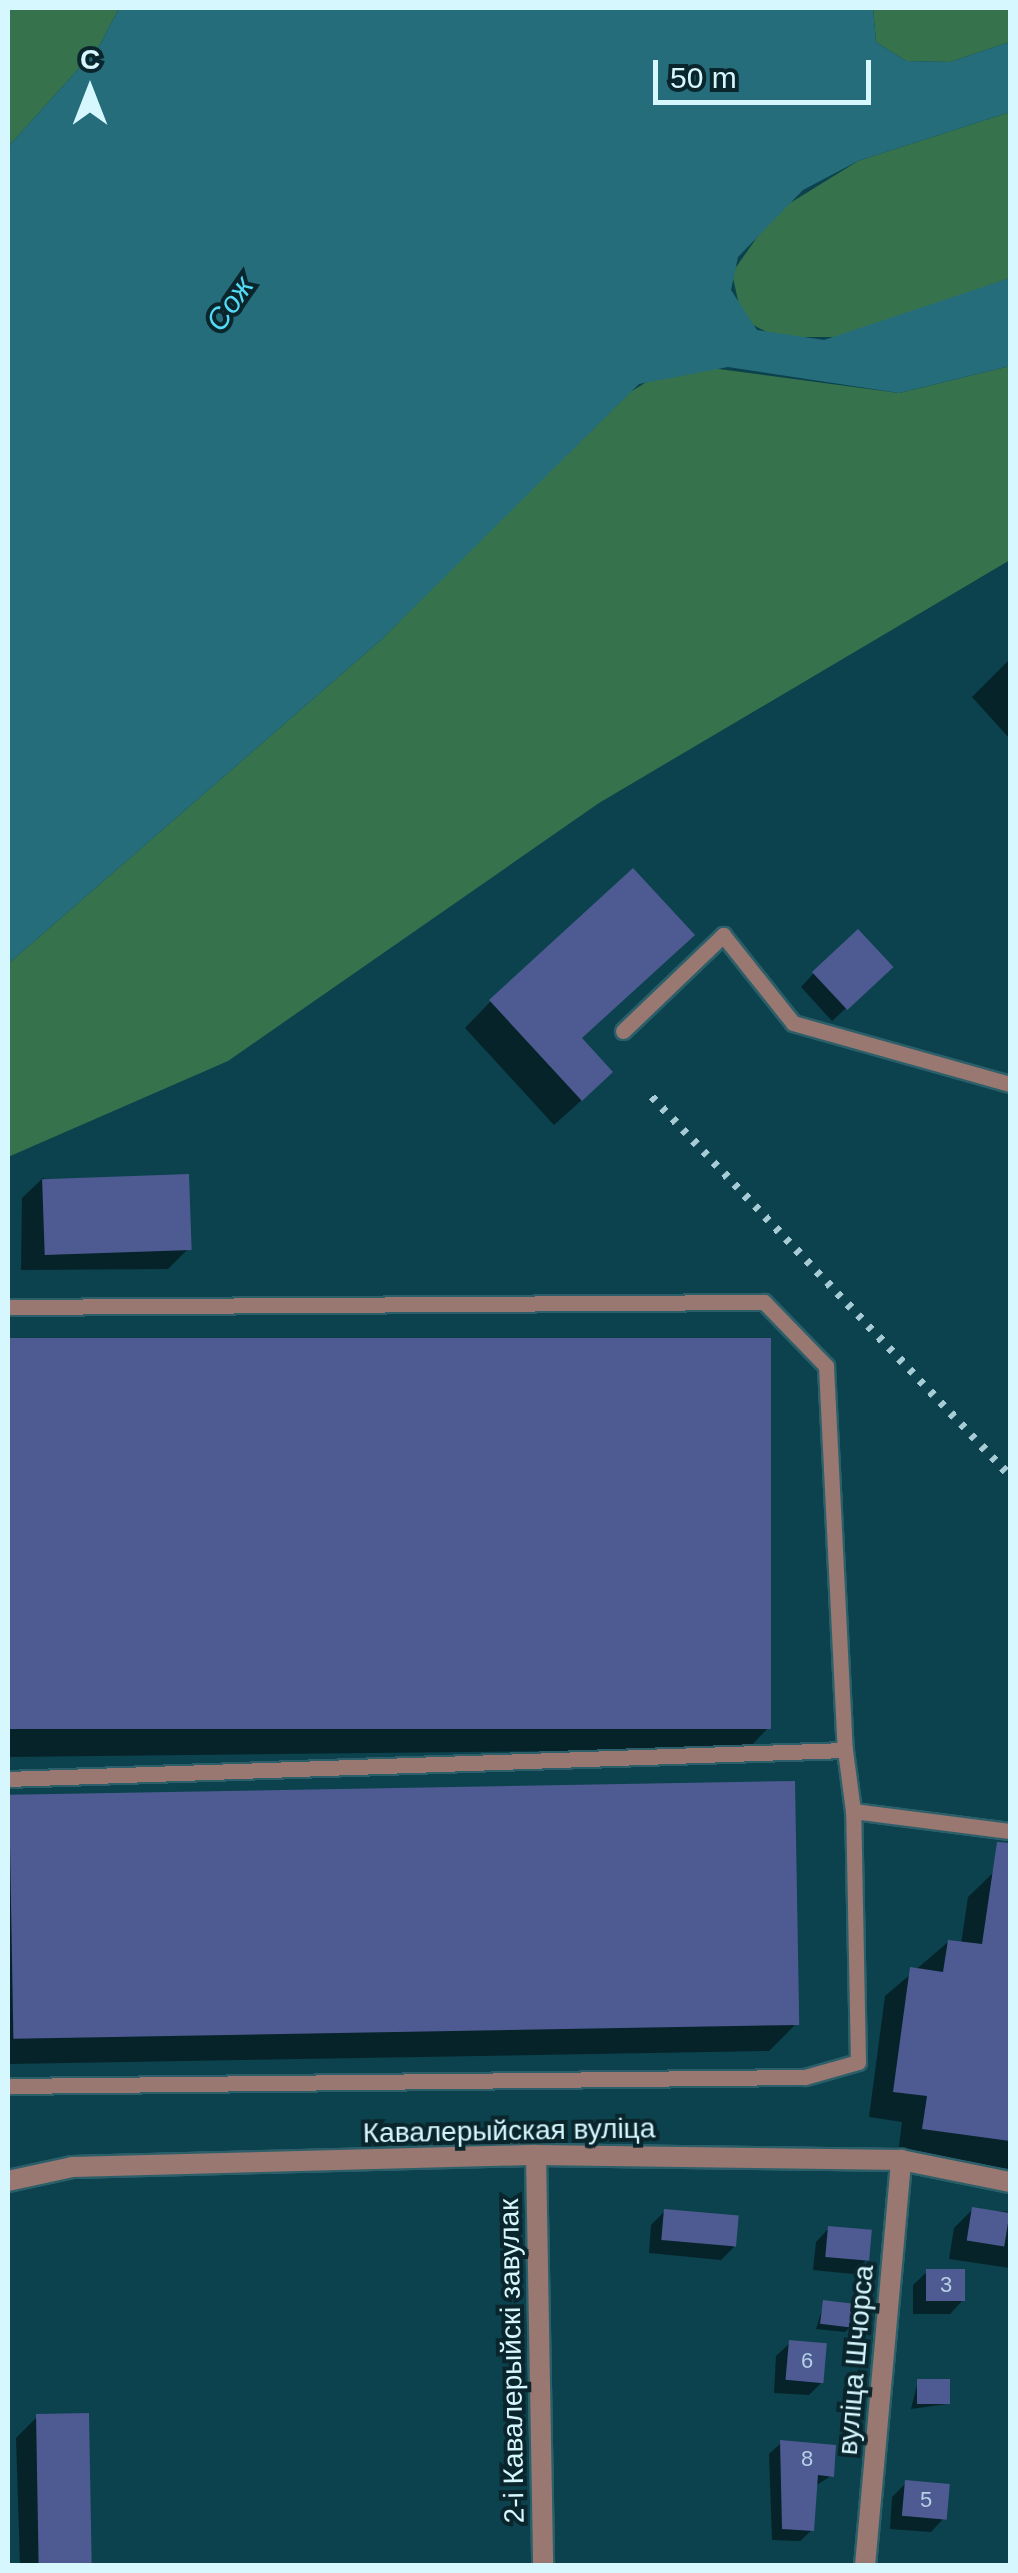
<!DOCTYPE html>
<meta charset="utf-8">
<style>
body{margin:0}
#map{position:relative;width:1018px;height:2573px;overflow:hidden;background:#0b424d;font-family:Arial,sans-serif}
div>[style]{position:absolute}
.green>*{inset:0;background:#36724b}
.water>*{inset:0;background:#256d7b}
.shadow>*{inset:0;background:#0007}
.building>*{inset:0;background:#4e5a92;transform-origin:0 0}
.roads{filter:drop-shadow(2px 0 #2c5f69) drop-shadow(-2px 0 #2c5f69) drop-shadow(0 2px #2c5f69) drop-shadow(0 -2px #2c5f69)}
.service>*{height:15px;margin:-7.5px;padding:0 7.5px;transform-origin:7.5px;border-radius:7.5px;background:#987871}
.minor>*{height:20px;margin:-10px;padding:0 10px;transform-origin:10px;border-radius:10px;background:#987871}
.rail>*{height:8px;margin-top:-4px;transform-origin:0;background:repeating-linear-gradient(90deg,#a7ccd5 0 5px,transparent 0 15px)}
span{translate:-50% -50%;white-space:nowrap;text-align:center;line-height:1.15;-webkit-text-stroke:8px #0a262c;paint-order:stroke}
.number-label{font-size:22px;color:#b5d0e4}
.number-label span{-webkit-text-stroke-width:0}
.street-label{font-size:28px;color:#d7f7ff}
.water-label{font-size:30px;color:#53dbf6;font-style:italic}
.frame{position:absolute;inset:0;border:10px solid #d7f7ff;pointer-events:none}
.north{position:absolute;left:40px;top:40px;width:100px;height:100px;-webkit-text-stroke:8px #0a262c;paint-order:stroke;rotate:0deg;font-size:28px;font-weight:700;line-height:40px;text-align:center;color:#d7f7ff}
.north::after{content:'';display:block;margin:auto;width:35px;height:45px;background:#d7f7ff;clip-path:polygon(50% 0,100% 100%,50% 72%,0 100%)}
.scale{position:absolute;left:653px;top:60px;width:218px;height:45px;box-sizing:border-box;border:5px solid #d7f7ff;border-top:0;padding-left:12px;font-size:30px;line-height:35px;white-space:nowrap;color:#d7f7ff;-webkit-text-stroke:8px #0a262c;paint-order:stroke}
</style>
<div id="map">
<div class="green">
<div style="clip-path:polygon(8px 8px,119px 8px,100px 45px,8px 147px)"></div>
<div style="clip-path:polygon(873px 8px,1010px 8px,1010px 42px,950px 62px,906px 61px,876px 42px)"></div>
<div style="clip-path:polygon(1010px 112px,1010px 278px,846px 337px,776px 337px,742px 319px,732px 273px,774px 213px,858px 161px)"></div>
<div style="clip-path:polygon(1010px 366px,1010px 560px,599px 803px,228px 1061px,8px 1157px,8px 964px,382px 639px,619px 399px,658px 375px,704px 367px,899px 393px)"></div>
</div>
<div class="water">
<div style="clip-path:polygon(119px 8px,873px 8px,876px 42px,906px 61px,950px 62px,1010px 42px,1010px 112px,858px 161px,803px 190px,738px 257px,731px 290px,757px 330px,824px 340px,1010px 278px,1010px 366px,899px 393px,728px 367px,639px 384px,382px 639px,8px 964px,8px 147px,100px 45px)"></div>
</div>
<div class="shadow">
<div style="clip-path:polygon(1010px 659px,1010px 739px,972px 697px)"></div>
<div style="clip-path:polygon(814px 973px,877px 980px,832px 1021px,801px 987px)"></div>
<div style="clip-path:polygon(491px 1001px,580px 1039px,584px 1098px,554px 1125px,465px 1028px)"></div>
<div style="clip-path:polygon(43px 1178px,188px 1249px,168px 1269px,21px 1270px,22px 1198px)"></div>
<div style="clip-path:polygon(768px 1340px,768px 1728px,748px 1749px,8px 1757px,8px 1353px)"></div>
<div style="clip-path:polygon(793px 1783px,796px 2024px,769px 2051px,8px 2064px,8px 1801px)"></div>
<div style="clip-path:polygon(994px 1872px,1010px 1874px,1010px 2169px,898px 2154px,902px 2122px,869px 2117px,885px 1996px,948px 1942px,961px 1944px,968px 1897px)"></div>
<div style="clip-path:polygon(973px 2209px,1010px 2212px,1010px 2268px,949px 2259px,954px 2228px)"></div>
<div style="clip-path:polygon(664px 2212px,734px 2247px,721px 2260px,649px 2253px,651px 2225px)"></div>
<div style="clip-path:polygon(829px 2228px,866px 2260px,853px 2274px,813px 2270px,816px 2242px)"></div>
<div style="clip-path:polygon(927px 2272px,963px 2300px,950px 2314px,913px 2314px,913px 2285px)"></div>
<div style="clip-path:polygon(824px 2303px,851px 2326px,845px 2332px,816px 2329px)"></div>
<div style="clip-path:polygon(790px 2343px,823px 2381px,809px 2395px,774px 2393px,776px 2356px)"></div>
<div style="clip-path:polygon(918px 2381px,947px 2404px,911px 2409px)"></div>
<div style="clip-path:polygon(37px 2417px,91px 2566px,20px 2566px,16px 2438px)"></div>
<div style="clip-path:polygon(781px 2443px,831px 2476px,815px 2486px,812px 2530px,800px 2541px,772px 2540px,769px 2454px)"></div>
<div style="clip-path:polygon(906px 2483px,944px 2518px,931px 2532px,890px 2529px,892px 2497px)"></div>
</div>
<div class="building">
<div style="clip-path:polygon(633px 868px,695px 935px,582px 1038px,613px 1072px,582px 1101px,489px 1000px)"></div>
<div style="left:858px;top:929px;width:52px;height:63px;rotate:47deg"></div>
<div style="left:189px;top:1174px;width:76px;height:147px;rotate:88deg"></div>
<div style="left:771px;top:1338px;width:391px;height:763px;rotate:90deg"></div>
<div style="left:795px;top:1781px;width:244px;height:786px;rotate:89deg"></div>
<div style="clip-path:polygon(997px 1842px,1010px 1843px,1010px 2141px,922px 2129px,927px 2096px,893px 2092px,910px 1967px,943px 1972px,948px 1940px,982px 1944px)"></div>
<div style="left:972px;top:2207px;width:38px;height:34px;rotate:9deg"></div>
<div style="left:664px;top:2209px;width:75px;height:31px;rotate:5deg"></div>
<div style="left:828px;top:2226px;width:44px;height:31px;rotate:5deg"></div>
<div style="left:926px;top:2269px;width:39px;height:32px"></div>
<div style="left:823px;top:2300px;width:33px;height:24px;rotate:7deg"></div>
<div style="left:789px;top:2340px;width:38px;height:40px;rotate:5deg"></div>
<div style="left:917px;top:2379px;width:33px;height:25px"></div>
<div style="left:89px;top:2413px;width:153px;height:53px;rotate:89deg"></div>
<div style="clip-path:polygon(780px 2440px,836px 2445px,834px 2477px,818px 2475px,814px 2531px,782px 2529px)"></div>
<div style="left:905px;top:2480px;width:45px;height:36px;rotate:5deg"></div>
</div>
<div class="roads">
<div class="service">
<div style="left:623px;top:1031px;width:139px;rotate:-43.8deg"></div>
<div style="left:723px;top:935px;width:112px;rotate:51.5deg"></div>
<div style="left:793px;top:1023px;width:225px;rotate:15.7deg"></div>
<div style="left:8px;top:1307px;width:756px;rotate:-0.38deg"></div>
<div style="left:764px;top:1302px;width:89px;rotate:45.9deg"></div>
<div style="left:826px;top:1366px;width:384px;rotate:87.2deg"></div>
<div style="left:845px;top:1750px;width:838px;rotate:178.02deg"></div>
<div style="left:845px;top:1750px;width:62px;rotate:82.5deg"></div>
<div style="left:8px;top:2086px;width:797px;rotate:-0.65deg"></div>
<div style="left:805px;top:2077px;width:55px;rotate:-15.8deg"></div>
<div style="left:858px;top:2062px;width:251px;rotate:-91.1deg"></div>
<div style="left:853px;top:1811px;width:158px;rotate:7.3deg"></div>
</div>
<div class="minor">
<div style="left:536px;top:2155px;width:411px;rotate:89deg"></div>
<div style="left:8px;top:2181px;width:66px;rotate:-12.3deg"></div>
<div style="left:72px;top:2167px;width:464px;rotate:-1.5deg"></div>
<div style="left:536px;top:2155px;width:365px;rotate:0.8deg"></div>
<div style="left:901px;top:2160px;width:111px;rotate:11.4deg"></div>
<div style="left:865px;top:2566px;width:408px;rotate:-84.9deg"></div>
</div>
</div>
<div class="rail">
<div style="left:652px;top:1097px;width:521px;rotate:46.63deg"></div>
</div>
<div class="number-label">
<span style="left:946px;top:2285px">3</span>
<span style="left:807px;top:2361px">6</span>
<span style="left:807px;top:2459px">8</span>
<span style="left:926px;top:2500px">5</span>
</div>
<div class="street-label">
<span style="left:509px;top:2131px;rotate:-1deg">Кавалерыйская вуліца</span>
<span style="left:856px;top:2360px;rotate:-85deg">вуліца Шчорса</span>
<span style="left:512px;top:2361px;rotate:-91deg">2-і Кавалерыйскі завулак</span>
</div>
<div class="water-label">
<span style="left:230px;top:304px;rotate:-55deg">Сож</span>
</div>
<div class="frame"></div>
<div class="north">С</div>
<div class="scale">50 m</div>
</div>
